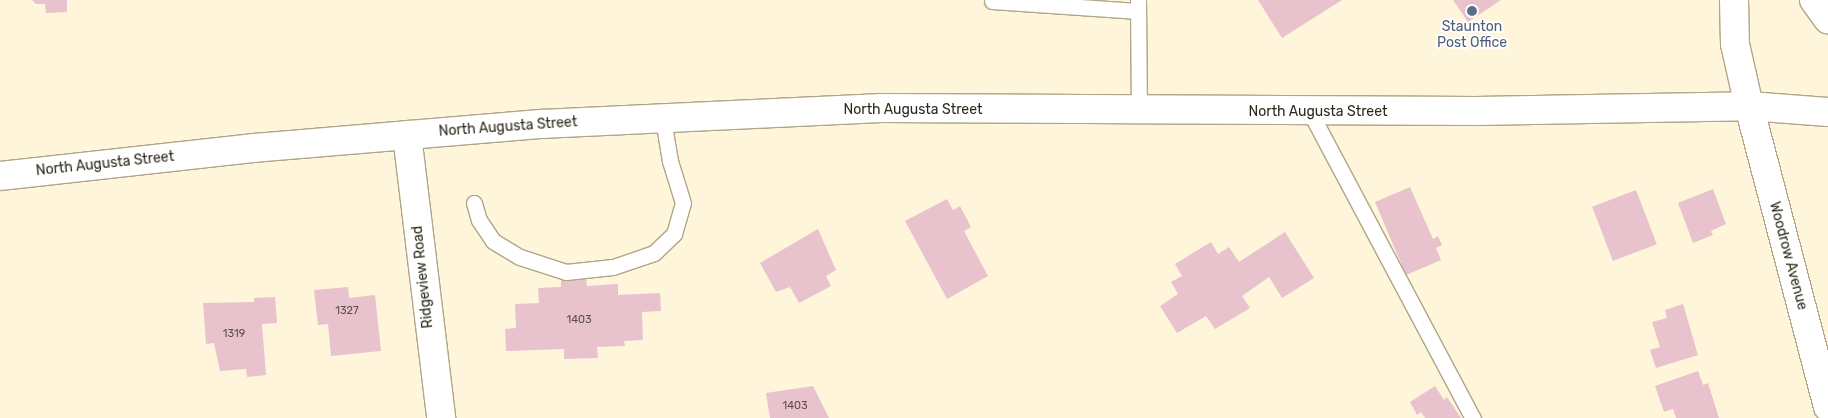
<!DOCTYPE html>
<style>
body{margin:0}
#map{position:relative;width:1828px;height:418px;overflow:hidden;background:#fef5db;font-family:Rubik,sans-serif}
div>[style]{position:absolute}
.building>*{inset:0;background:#e8c3ce;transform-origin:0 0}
.roads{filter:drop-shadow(1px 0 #b0a586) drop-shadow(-1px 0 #b0a586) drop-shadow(0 1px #b0a586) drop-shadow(0 -1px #b0a586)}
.lane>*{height:15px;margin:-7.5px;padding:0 7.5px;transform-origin:7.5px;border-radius:7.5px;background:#fff}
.street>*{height:28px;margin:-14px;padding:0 14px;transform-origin:14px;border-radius:14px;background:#fff}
.secondary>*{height:28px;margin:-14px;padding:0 14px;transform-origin:14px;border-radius:14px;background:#fff}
.dots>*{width:14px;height:14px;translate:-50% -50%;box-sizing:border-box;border:2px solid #fff;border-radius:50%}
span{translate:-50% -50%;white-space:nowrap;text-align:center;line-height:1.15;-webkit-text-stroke:4px #fff;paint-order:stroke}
.number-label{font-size:11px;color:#5b4f48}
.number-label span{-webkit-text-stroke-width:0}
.service-label{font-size:14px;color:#4e5e75}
.street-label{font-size:14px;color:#2c281b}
</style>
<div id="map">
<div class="building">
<div style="clip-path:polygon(32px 0,67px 0,67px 12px,46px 13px,45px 4px,36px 4px)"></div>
<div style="clip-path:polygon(1258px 0,1342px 0,1282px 38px)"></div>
<div style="clip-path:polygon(1453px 0,1501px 0,1468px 22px)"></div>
<div style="clip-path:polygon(1410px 187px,1433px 239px,1438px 236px,1442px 245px,1436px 248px,1441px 260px,1406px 275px,1375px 202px)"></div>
<div style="clip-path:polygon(1713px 189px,1726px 224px,1711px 231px,1713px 235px,1693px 243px,1678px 203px)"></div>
<div style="left:1636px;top:190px;width:58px;height:47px;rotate:69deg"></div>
<div style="clip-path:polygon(947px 199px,953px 210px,960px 206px,971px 227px,964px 231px,988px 276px,947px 299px,905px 221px)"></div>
<div style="clip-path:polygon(818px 229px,836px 270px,826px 276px,831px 286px,799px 303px,790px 287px,776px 292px,760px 263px)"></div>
<div style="clip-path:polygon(1285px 232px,1314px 278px,1282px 298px,1269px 277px,1242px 296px,1250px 308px,1215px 329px,1206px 316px,1177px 333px,1160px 306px,1178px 294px,1171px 282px,1182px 276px,1175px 264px,1211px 242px,1218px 254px,1229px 247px,1239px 262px)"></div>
<div style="clip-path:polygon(586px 276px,587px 286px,618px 284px,618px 295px,660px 293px,661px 311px,642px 312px,643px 340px,624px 341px,625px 346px,597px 347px,598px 358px,564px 359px,564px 349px,506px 351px,505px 329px,516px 328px,515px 304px,539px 303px,538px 288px,561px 287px,561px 277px)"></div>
<div style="clip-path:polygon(348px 287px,349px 298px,375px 295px,381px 351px,331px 356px,328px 324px,318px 325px,314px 290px)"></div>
<div style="clip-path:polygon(275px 297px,277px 323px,262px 324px,266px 375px,247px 377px,246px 369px,220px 371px,214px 343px,206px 344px,203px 303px,254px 302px,254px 298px)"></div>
<div style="clip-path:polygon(1683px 304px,1698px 355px,1656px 368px,1650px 350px,1660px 347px,1652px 322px,1667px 318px,1665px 310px)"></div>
<div style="clip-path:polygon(1698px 371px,1703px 385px,1708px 383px,1719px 418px,1676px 418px,1673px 409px,1664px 412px,1655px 386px)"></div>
<div style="clip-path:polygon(813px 386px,829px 418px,770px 418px,766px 393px)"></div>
<div style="clip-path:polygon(1435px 386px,1444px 400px,1447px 397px,1461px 418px,1425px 418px,1421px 412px,1417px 415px,1410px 402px)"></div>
</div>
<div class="roads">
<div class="lane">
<div style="left:1138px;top:0;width:111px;rotate:89.5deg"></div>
<div style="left:992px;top:1px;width:146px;rotate:3.9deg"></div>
<div style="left:1310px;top:112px;width:347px;rotate:62deg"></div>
<div style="left:474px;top:203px;width:18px;rotate:74deg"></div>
<div style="left:479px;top:220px;width:25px;rotate:56deg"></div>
<div style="left:493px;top:241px;width:31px;rotate:31deg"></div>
<div style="left:520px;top:257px;width:48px;rotate:18.1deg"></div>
<div style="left:566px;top:272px;width:47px;rotate:-6.1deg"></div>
<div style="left:613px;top:267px;width:43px;rotate:-18.9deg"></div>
<div style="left:654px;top:253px;width:28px;rotate:-44deg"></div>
<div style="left:674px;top:234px;width:32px;rotate:-74deg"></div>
<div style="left:683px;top:203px;width:44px;rotate:-107.2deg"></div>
<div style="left:670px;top:161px;width:43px;rotate:-99.5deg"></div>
</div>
<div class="street">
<div style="left:1749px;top:106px;width:311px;rotate:75.3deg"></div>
<div style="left:407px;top:135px;width:285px;rotate:83.1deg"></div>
</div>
<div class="secondary">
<div style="left:1734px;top:0;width:44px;rotate:88.7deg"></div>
<div style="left:1735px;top:44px;width:64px;rotate:77.3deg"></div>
<div style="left:1814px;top:0;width:24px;rotate:54deg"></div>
<div style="left:0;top:176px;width:256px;rotate:-6.3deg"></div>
<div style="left:254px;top:148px;width:288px;rotate:-4.8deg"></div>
<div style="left:541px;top:124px;width:341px;rotate:-2.7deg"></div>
<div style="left:882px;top:108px;width:594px;rotate:0.29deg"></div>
<div style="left:1476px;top:111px;width:273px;rotate:-1deg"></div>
<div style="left:1749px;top:106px;width:79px;rotate:4.3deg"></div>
</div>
</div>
<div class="dots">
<div style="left:1472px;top:11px;background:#5c6f8a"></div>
</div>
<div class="number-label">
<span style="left:347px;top:311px">1327</span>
<span style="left:579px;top:320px">1403</span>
<span style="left:234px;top:334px">1319</span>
<span style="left:795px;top:406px">1403</span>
</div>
<div class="service-label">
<span style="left:1472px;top:35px">Staunton<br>Post Office</span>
</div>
<div class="street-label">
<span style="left:913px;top:110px">North Augusta Street</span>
<span style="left:1318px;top:112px">North Augusta Street</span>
<span style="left:508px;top:127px;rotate:-4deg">North Augusta Street</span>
<span style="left:105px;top:164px;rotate:-6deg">North Augusta Street</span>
<span style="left:1788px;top:256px;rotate:75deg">Woodrow Avenue</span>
<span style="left:423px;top:277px;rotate:-96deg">Ridgeview Road</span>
</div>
</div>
